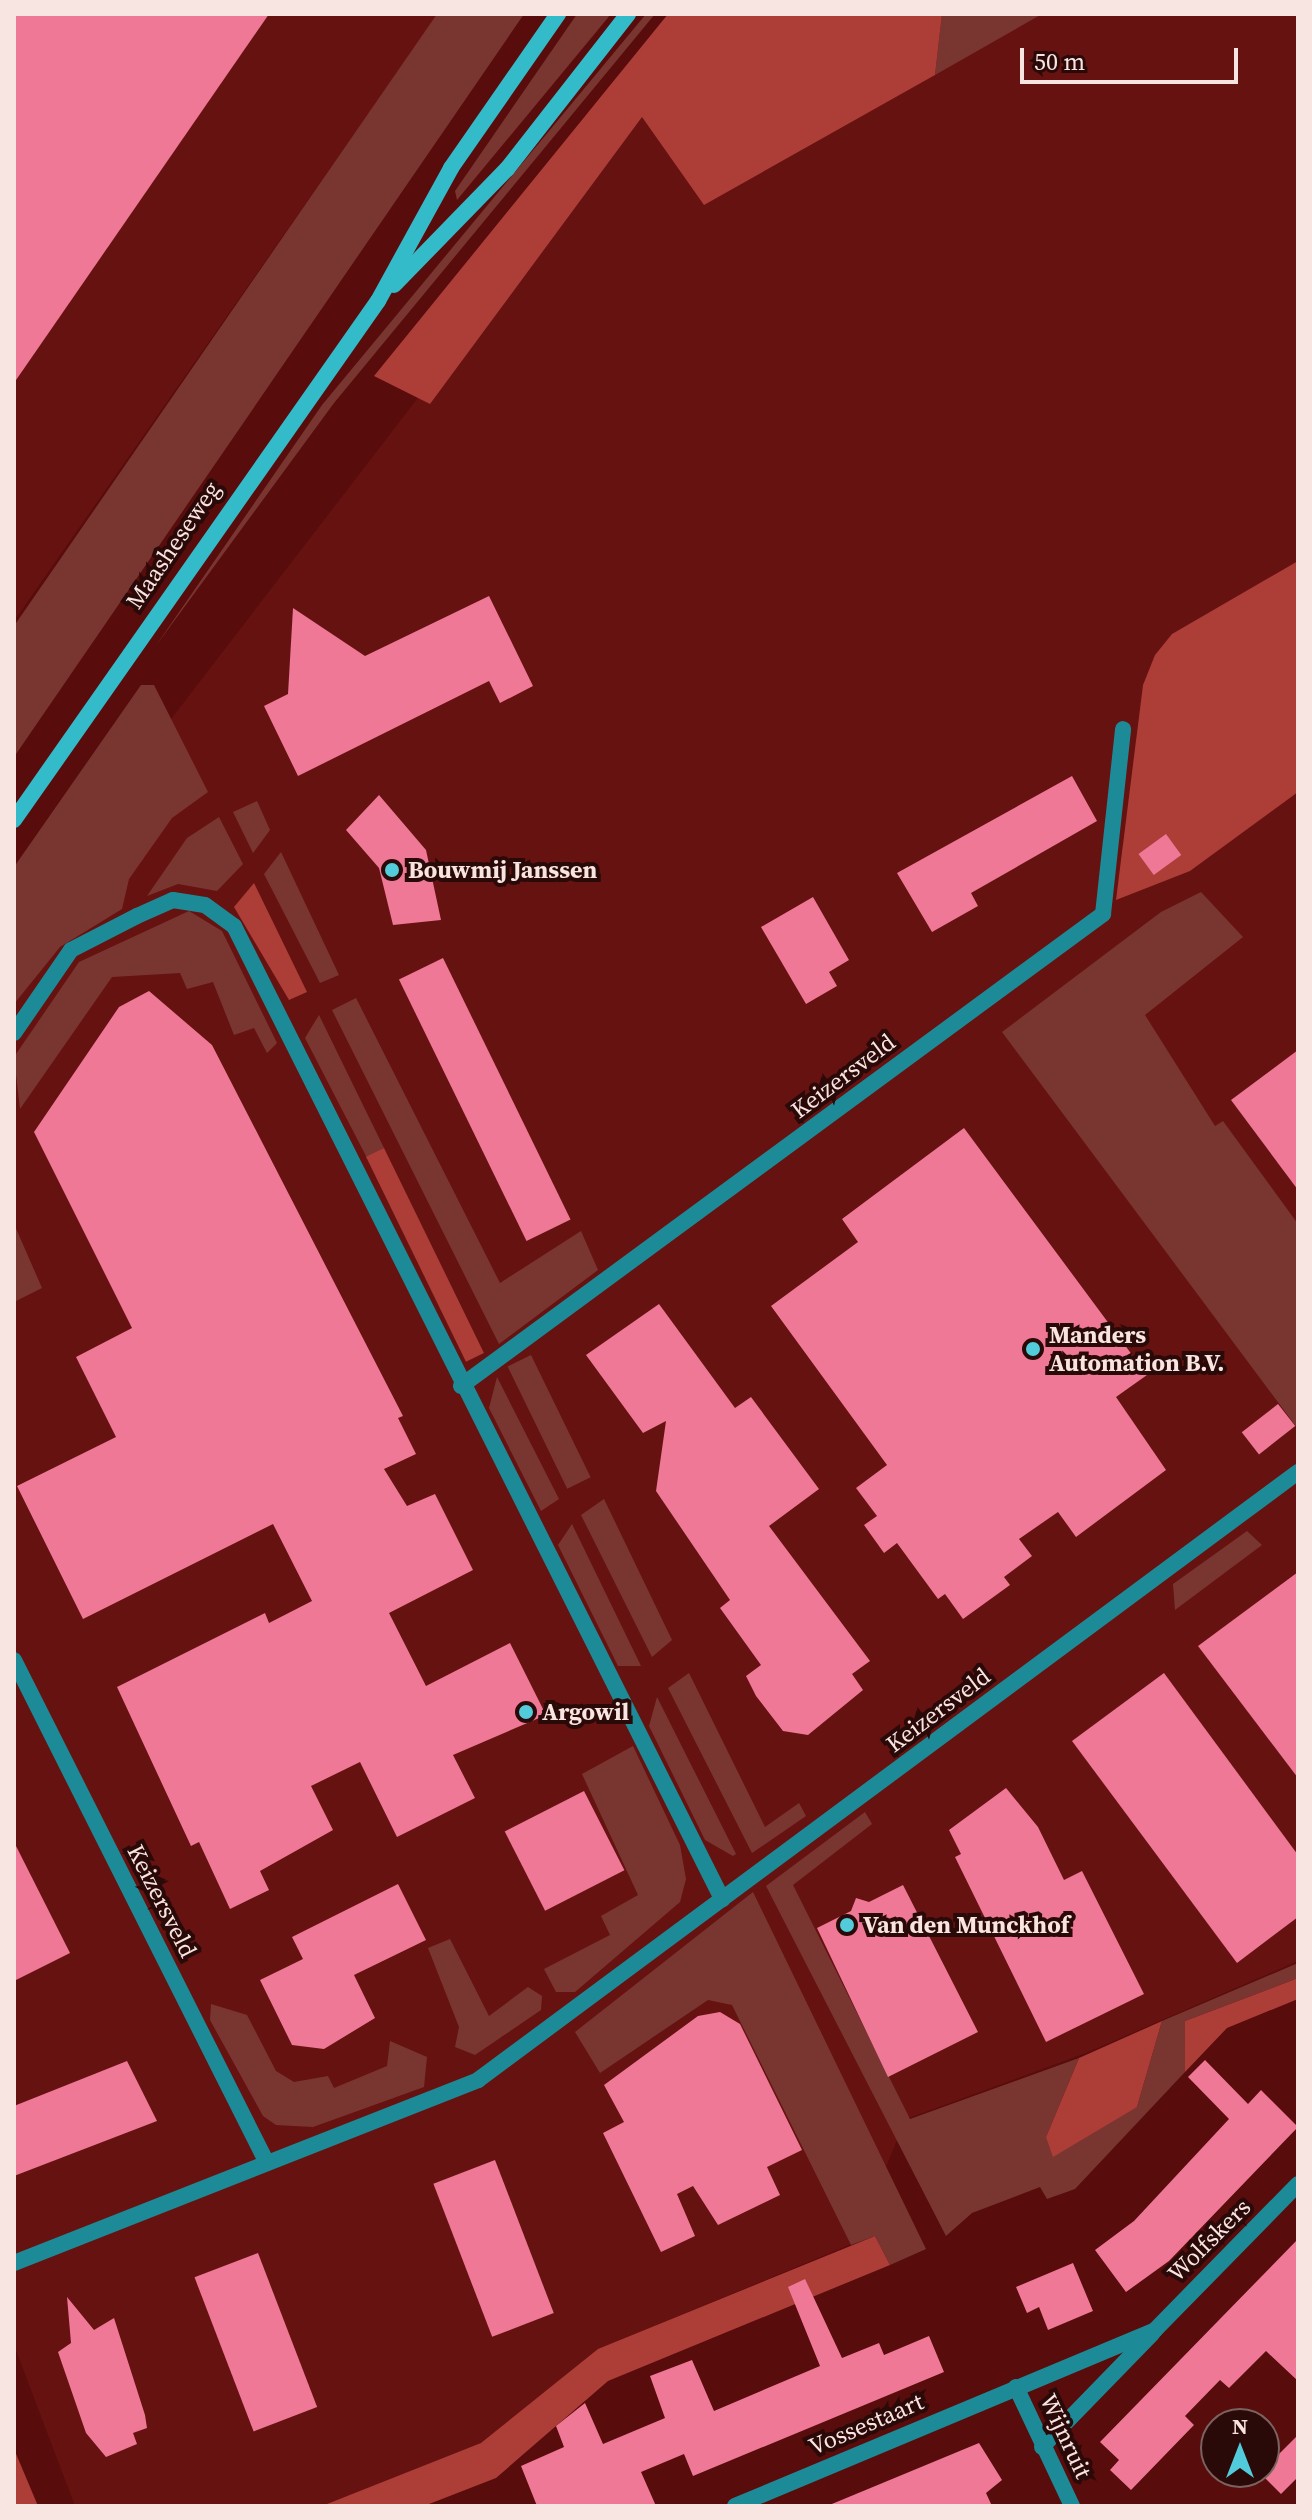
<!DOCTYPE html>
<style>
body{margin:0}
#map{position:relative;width:1312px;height:2520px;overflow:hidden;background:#580c0c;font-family:"Source Serif 4",serif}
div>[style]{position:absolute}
.built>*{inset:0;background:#661211}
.green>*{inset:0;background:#793631;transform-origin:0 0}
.forest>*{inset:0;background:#ac3d37;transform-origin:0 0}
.building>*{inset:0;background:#ee7895;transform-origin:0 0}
.minor>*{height:16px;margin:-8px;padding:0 8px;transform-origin:8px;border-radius:8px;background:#1d8b97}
.secondary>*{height:16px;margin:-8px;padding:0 8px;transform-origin:8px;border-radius:8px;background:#34bbca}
.dots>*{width:22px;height:22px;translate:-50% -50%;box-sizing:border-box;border:4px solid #2a0a08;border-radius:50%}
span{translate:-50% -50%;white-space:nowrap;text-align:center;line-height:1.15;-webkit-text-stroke:8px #2a0a08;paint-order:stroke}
.street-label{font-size:24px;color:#f8e5e2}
.poi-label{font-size:24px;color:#f8e5e2;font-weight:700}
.left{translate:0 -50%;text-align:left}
.frame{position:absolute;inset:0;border:16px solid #f8e5e2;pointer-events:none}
.north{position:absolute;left:1200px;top:2408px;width:80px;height:80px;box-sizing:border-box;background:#2a0a08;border:2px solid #7c625f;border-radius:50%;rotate:0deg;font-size:22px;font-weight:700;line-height:32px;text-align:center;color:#f8e5e2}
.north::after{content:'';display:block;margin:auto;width:28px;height:36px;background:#52cbda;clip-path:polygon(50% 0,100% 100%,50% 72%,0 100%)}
.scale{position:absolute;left:1020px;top:48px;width:218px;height:36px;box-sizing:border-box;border:4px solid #f8e5e2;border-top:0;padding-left:10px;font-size:24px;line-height:28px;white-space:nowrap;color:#f8e5e2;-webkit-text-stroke:6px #2a0a08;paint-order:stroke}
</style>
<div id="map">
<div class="built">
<div style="clip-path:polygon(14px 14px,438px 14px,14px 621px)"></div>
<div style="clip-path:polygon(713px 14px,1298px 14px,1298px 1961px,1086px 2053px,906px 2119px,854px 2243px,597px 2350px,486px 2444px,331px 2506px,75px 2506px,14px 2345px,14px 942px,168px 723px)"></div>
</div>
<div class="green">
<div style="clip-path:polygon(437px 14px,524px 14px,14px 757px,14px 626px)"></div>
<div style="clip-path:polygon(577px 14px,611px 14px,457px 200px,455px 191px)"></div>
<div style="clip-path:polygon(646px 14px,655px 14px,334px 403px,155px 647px,322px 405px)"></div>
<div style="clip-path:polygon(942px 14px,1042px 14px,935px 75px)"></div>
<div style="clip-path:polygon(141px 685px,154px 685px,208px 792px,172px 818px,129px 879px,122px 909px,60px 947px,14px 1004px,14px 867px)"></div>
<div style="clip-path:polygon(257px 801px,270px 830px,253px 853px,233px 812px)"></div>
<div style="clip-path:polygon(219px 817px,243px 864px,217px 891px,178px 884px,147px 896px,187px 838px)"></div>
<div style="clip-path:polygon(281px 852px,339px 975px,320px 983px,264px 874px)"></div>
<div style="clip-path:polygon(1201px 892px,1243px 937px,1145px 1015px,1215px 1126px,1223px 1121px,1298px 1224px,1298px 1429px,1002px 1032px,1161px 912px)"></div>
<div style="clip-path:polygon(189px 911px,222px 931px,277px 1043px,267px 1053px,254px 1028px,234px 1035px,213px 982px,187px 989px,180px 973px,112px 977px,20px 1109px,14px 1057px,79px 962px)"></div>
<div style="clip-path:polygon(356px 998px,500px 1283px,581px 1231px,598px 1270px,499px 1344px,332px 1010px)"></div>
<div style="clip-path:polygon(319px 1015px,384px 1148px,367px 1158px,305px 1038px)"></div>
<div style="clip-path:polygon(14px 1224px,42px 1288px,14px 1302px)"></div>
<div style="left:531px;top:1355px;width:136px;height:26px;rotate:64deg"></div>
<div style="clip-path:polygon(497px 1377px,559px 1499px,541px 1511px,489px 1408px)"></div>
<div style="clip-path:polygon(604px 1499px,672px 1640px,652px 1657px,581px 1515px)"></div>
<div style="clip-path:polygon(572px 1524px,641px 1666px,618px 1666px,558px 1545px)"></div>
<div style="clip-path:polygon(1247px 1531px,1262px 1545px,1175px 1610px,1173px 1584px)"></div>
<div style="clip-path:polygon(689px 1673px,765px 1827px,799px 1803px,806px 1816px,752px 1853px,668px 1688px)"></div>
<div style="clip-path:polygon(657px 1697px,736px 1854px,733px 1856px,705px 1840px,649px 1726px)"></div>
<div style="clip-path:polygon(633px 1746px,680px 1845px,686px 1879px,680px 1902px,575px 1992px,556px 1992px,544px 1969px,610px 1935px,601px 1916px,638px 1895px,582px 1774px)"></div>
<div style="clip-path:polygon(865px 1812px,872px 1824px,793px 1885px,910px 2119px,1079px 2058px,1046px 2137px,1137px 2107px,1162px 2021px,1298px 1963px,1298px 1978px,1185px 2021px,1185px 2072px,1075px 2189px,1047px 2199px,1040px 2187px,972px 2213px,946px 2236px,766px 1886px)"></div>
<div style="clip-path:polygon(753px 1892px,926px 2249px,890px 2265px,875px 2236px,851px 2245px,732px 2005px,708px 2000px,600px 2073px,575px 2032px)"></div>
<div style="clip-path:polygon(450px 1939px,489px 2016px,528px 1987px,542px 1996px,541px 2010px,475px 2055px,455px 2047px,459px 2027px,428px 1948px)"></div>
<div style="clip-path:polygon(211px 2004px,247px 2015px,276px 2071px,294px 2082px,328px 2076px,334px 2088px,387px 2066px,390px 2041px,427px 2057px,424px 2087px,313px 2127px,276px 2125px,263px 2116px,210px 2020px)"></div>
</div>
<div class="forest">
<div style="clip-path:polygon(668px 14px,942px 14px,935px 75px,704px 205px,642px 117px,430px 404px,374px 376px)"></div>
<div style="clip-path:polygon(1298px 561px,1298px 792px,1190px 871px,1116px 900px,1143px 685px,1155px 655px,1172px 634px)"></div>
<div style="clip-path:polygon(254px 883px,307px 992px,289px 1000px,234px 907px)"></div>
<div style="left:384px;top:1148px;width:228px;height:20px;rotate:64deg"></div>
<div style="clip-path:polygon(1298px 1978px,1298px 1999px,1227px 2028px,1185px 2072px,1185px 2021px)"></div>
<div style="clip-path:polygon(1162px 2021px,1137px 2107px,1053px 2157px,1046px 2137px,1079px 2058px)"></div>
<div style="clip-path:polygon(875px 2236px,890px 2265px,608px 2381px,496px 2478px,424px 2506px,322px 2506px,481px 2443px,598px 2349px)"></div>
<div style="clip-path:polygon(14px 2449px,38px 2506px,14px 2506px)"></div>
</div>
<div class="building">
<div style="clip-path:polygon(14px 14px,269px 14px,14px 383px)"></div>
<div style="clip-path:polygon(489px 596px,533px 686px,500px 703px,489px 681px,298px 776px,264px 706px,288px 694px,293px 608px,365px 656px)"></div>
<div style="clip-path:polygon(1072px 776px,1097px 821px,971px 893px,978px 906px,932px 932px,897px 873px)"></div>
<div style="clip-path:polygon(379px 795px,426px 850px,441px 920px,393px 925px,379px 868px,346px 830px)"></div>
<div style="left:1166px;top:834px;width:26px;height:34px;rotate:54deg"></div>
<div style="clip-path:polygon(813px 897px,849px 960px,829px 972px,837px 986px,806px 1004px,761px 927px)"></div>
<div style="left:443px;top:958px;width:291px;height:49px;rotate:64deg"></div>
<div style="clip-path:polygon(149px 991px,212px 1045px,403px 1416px,398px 1418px,416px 1454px,384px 1469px,407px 1506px,435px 1494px,473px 1570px,389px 1613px,426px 1686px,510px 1643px,546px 1715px,453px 1755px,475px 1798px,397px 1837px,360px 1762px,311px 1786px,333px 1830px,260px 1871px,269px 1890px,230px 1909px,199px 1842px,191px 1846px,117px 1687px,265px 1613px,269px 1623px,312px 1601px,273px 1524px,83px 1619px,17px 1486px,116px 1437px,76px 1357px,132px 1328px,34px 1132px,119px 1007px)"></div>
<div style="clip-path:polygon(1298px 1050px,1298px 1190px,1231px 1100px)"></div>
<div style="clip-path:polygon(964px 1128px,1147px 1375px,1116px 1397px,1166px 1470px,1076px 1537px,1058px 1512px,1019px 1539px,1032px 1556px,1004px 1577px,1010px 1585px,963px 1619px,945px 1594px,938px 1599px,897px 1543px,884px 1553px,864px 1525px,877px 1516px,856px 1488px,887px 1465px,771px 1306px,858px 1242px,842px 1219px)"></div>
<div style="clip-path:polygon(659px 1304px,735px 1408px,751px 1397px,819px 1489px,769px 1526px,870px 1661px,852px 1674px,863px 1690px,808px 1735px,783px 1731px,756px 1696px,746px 1676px,761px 1665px,720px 1608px,730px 1600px,656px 1491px,666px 1421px,643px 1433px,586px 1355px)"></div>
<div style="left:1278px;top:1404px;width:28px;height:46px;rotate:52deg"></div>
<div style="clip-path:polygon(1298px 1572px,1298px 1778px,1198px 1646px)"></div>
<div style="clip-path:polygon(1164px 1673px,1298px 1855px,1298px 1917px,1237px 1963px,1072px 1741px)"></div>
<div style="clip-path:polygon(1006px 1788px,1038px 1827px,1064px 1880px,1082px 1871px,1144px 1994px,1046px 2042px,955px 1857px,961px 1854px,949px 1830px)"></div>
<div style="left:584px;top:1791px;width:89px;height:89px;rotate:63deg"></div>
<div style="clip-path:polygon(14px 1842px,70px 1953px,14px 1981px)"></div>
<div style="clip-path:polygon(398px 1884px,426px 1940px,354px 1975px,375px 2018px,324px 2049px,292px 2045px,260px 1980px,303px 1959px,292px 1937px)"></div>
<div style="clip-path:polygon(903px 1885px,978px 2032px,888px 2077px,817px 1928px,851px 1911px,856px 1898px,869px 1902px)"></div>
<div style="clip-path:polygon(720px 2012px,740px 2024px,802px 2150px,767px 2167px,780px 2195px,718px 2225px,693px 2186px,677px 2194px,695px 2236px,661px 2252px,603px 2133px,624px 2122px,604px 2085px,698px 2016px)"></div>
<div style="clip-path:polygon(1205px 2060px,1248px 2104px,1261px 2090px,1298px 2127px,1169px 2261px,1126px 2292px,1095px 2250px,1134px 2221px,1229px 2119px,1188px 2077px)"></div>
<div style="clip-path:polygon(127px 2061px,157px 2121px,14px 2176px,14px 2106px)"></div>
<div style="left:495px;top:2160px;width:164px;height:66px;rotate:69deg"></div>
<div style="clip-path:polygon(1298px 2239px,1298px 2381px,1266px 2351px,1229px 2388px,1220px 2380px,1185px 2416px,1194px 2425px,1131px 2490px,1110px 2470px,1119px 2460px,1100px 2442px)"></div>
<div style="left:258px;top:2253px;width:165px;height:68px;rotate:69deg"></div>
<div style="clip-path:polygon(1073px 2263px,1093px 2311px,1048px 2330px,1039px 2307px,1027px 2313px,1016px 2287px)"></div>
<div style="clip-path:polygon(805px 2279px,842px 2358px,879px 2343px,884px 2355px,929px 2336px,944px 2372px,693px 2476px,684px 2454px,641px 2472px,656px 2506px,537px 2506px,521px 2466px,564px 2447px,556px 2426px,585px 2403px,603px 2444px,665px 2418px,650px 2376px,692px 2360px,714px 2411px,820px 2366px,788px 2287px)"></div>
<div style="clip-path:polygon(67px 2297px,94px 2330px,114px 2318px,145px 2415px,147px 2428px,133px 2433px,137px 2444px,106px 2457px,86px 2433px,58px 2352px,71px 2343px)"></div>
<div style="clip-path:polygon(1298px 2435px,1298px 2477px,1281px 2494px,1260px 2473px)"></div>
<div style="clip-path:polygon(979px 2443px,1002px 2480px,986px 2493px,992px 2506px,827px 2506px)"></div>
</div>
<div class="minor">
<div style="left:14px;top:1033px;width:101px;rotate:-55.5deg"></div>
<div style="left:71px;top:950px;width:74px;rotate:-27.3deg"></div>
<div style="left:137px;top:916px;width:39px;rotate:-24deg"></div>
<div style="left:173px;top:900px;width:32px;rotate:9deg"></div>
<div style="left:205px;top:905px;width:36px;rotate:36deg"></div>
<div style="left:234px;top:926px;width:1089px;rotate:63.36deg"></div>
<div style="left:461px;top:1386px;width:797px;rotate:-36.32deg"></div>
<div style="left:1103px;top:914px;width:186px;rotate:-83.8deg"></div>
<div style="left:14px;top:1660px;width:563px;rotate:63.3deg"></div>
<div style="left:14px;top:2263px;width:499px;rotate:-21.5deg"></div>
<div style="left:478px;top:2080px;width:1021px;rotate:-36.56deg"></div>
<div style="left:1016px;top:2387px;width:132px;rotate:64.8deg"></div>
<div style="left:1042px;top:2447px;width:158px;rotate:-45.8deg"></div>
<div style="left:735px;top:2506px;width:455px;rotate:-22.7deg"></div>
<div style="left:1155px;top:2330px;width:204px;rotate:-45.6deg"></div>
</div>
<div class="secondary">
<div style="left:394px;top:285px;width:162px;rotate:-45.8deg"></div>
<div style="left:507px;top:169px;width:197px;rotate:-52deg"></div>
<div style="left:14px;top:820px;width:634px;rotate:-54.96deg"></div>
<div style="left:378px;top:301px;width:152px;rotate:-61.2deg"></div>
<div style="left:451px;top:168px;width:188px;rotate:-55.2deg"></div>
</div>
<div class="dots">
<div style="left:392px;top:870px;background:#52cbda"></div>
<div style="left:1033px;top:1349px;background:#52cbda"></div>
<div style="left:526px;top:1712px;background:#52cbda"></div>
<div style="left:847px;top:1925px;background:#52cbda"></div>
</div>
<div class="street-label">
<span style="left:173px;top:545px;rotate:-56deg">Maasheseweg</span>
<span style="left:843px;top:1076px;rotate:-37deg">Keizersveld</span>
<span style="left:938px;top:1710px;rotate:-37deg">Keizersveld</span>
<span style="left:162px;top:1901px;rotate:63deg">Keizersveld</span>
<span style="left:1209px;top:2240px;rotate:-45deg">Wolfskers</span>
<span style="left:866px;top:2424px;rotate:-23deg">Vossestaart</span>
<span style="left:1066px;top:2436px;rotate:65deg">Wijnruit</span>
</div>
<div class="poi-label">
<span class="left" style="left:408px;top:870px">Bouwmij Janssen</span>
<span class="left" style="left:1049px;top:1349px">Manders<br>Automation B.V.</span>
<span class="left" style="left:542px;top:1712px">Argowil</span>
<span class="left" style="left:863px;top:1925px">Van den Munckhof</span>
</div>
<div class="frame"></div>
<div class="north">N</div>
<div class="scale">50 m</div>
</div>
